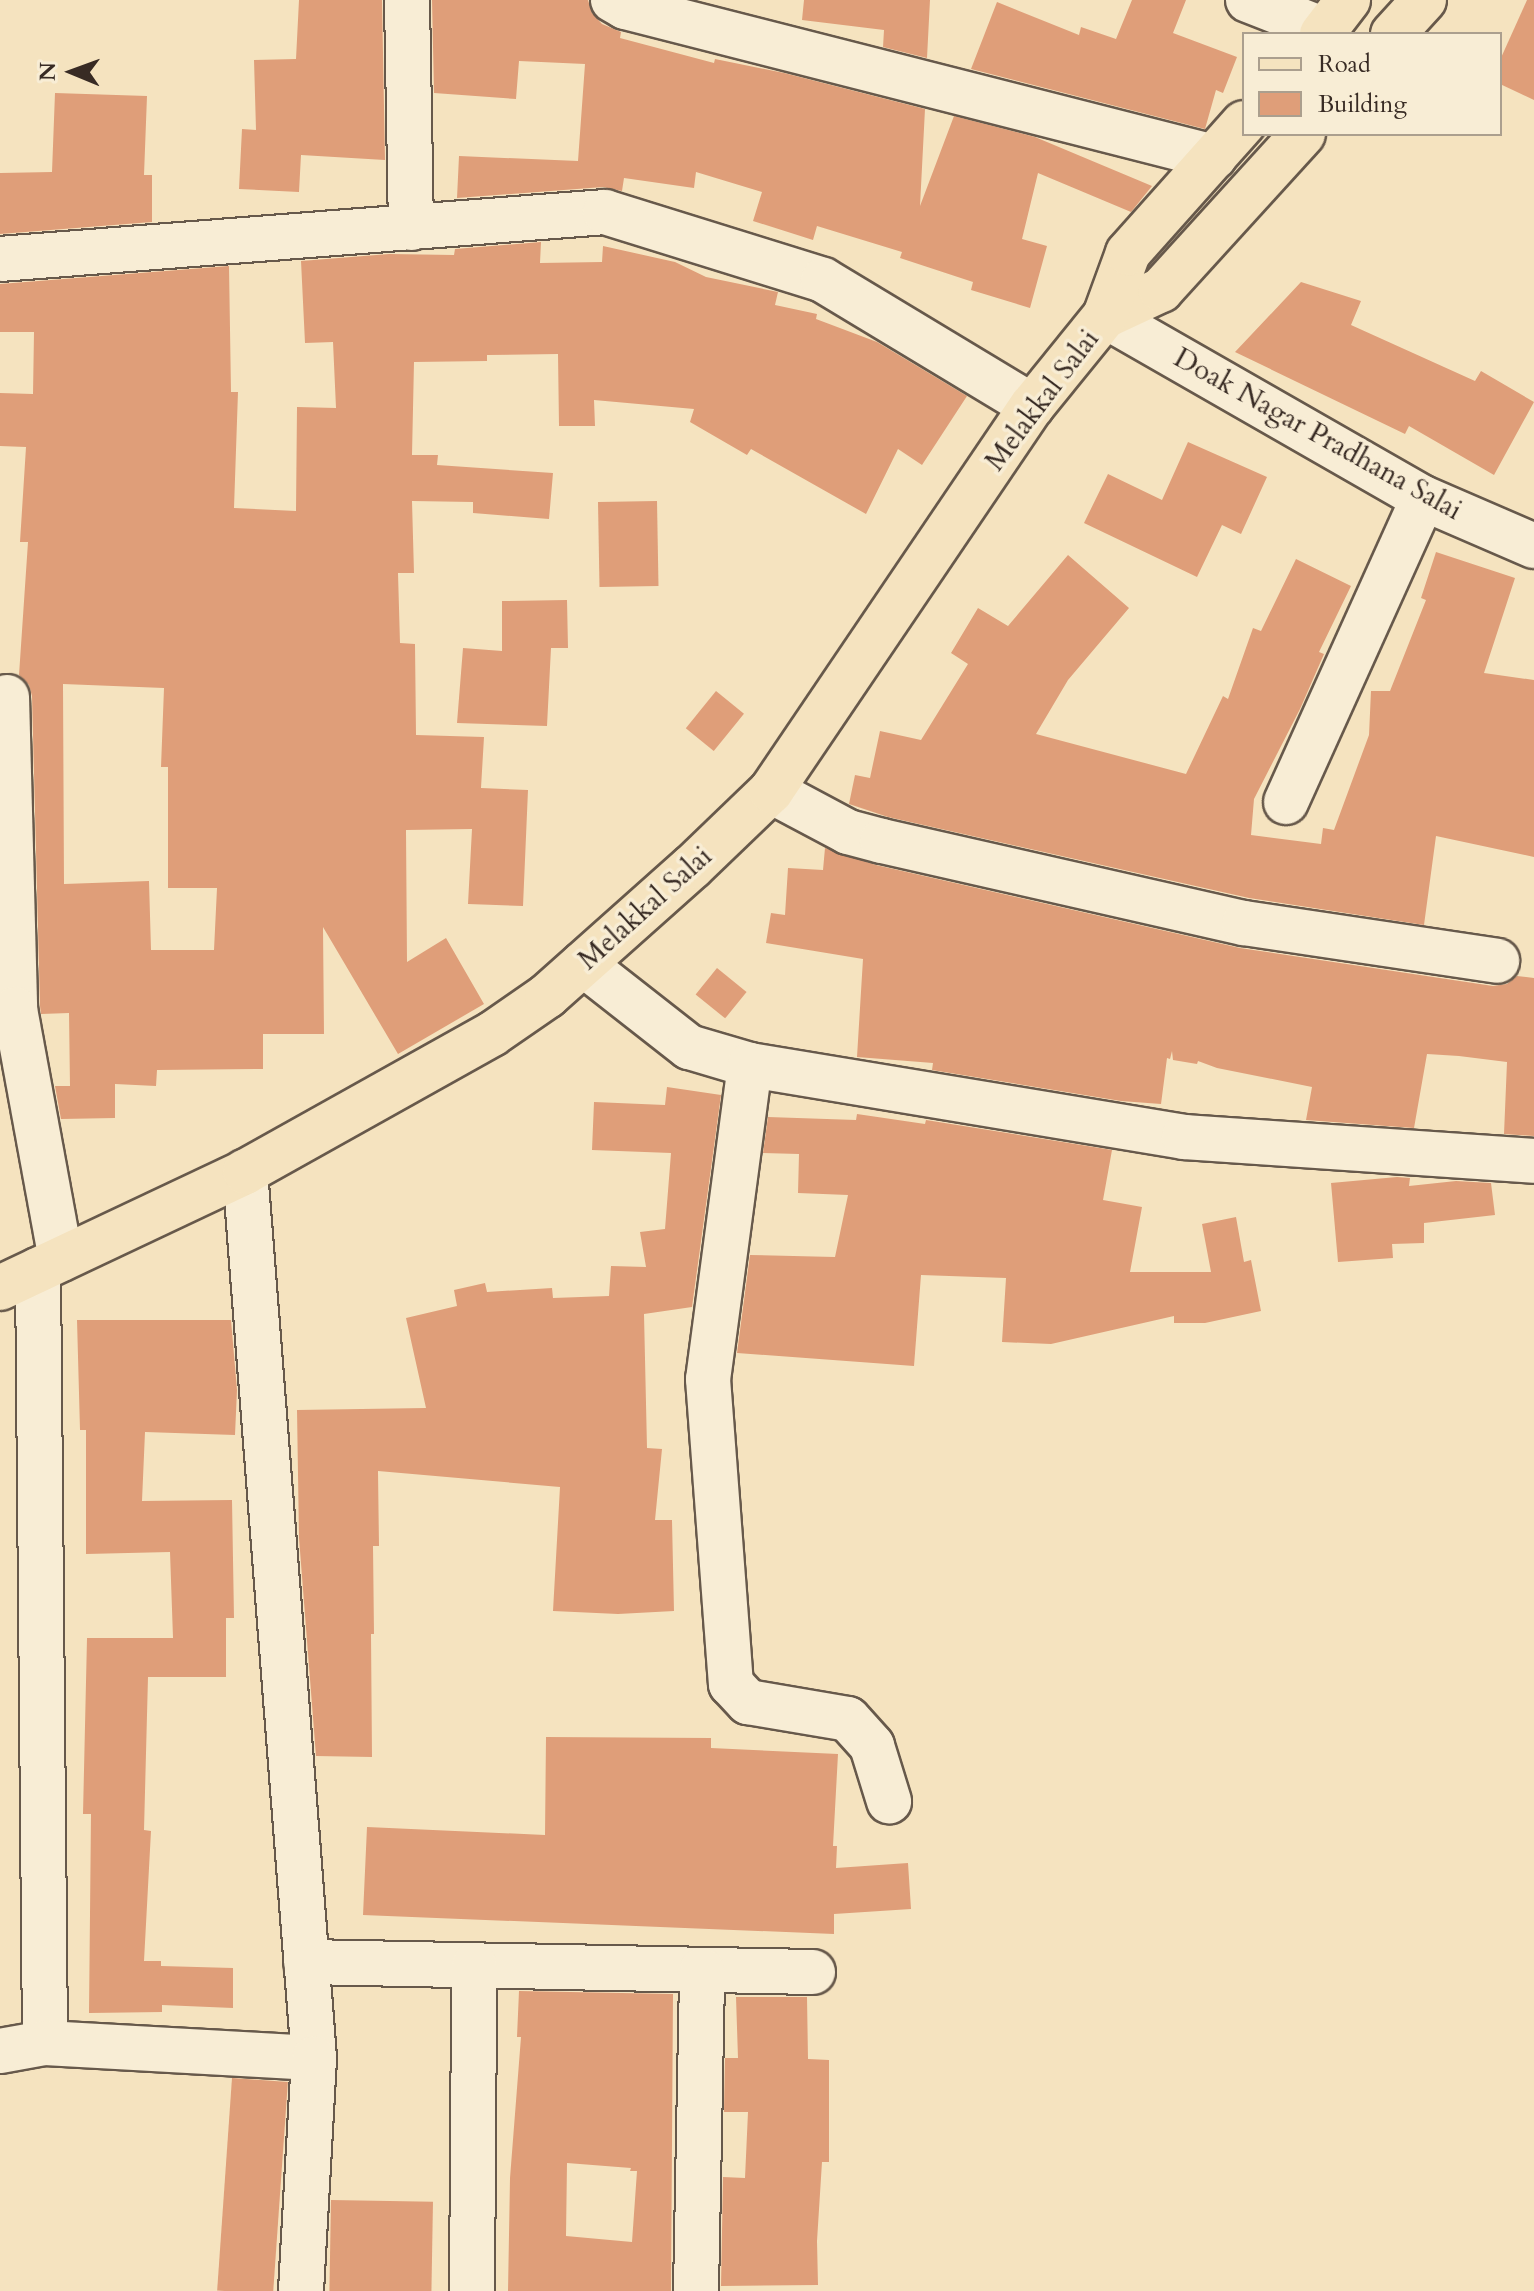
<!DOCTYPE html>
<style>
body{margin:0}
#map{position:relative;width:1534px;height:2291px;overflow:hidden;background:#f5e3bf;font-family:Cardo,serif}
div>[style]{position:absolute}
.building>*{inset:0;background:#df9e79;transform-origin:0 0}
.roads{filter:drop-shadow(2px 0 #67594b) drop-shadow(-2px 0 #67594b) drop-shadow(0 2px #67594b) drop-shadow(0 -2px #67594b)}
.minor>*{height:44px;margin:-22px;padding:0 22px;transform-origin:22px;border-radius:22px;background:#f8edd5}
.major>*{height:44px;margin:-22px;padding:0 22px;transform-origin:22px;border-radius:22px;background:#f5e3bf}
span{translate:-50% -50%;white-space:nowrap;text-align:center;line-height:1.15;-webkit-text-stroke:7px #f8edd5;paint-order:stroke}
.street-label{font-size:28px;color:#382b24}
.legend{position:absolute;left:1242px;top:32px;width:260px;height:104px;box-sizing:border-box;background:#f8edd5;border:2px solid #ab9f8e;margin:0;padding:10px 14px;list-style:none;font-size:24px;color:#382b24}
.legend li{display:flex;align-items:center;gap:16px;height:40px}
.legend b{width:40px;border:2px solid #ab9f8e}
.north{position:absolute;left:32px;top:32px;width:80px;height:80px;-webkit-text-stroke:6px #f8edd5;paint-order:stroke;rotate:271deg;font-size:22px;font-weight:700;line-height:32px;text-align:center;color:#382b24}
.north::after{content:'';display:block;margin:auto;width:28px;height:36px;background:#382b24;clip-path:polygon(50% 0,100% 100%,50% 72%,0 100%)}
</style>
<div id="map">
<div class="building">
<div style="clip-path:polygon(299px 0,382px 0,385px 160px,301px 155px,299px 192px,239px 189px,242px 129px,256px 130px,254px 60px,296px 59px)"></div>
<div style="clip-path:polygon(432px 0,588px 0,592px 13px,602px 24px,621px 32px,620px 38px,714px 63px,715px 59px,784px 73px,925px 109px,920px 206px,954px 116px,1035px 137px,1152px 186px,1131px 212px,1038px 173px,1022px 239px,1047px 246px,1030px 308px,971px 290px,973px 282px,900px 258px,902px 252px,817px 226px,813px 240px,753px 221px,762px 192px,696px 172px,694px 188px,624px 178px,622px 191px,603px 187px,457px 198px,459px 156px,578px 161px,585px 64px,519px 61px,516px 99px,434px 93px)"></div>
<div style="clip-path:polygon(804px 0,930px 0,927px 58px,883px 47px,884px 30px,802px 20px)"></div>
<div style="clip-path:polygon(1132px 0,1186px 0,1173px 33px,1237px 57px,1223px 93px,1216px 90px,1205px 129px,971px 69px,997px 2px,1079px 35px,1081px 27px,1116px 39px)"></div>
<div style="clip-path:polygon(1527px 0,1534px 0,1534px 100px,1500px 84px,1500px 60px)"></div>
<div style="clip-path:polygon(55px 93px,147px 96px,144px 175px,152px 175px,152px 222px,0 234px,0 173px,52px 172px)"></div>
<div style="clip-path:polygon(evenodd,541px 242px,540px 263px,602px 262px,603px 246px,675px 262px,706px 277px,778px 292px,775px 305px,817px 314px,816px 319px,877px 342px,967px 396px,922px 465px,898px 449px,866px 514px,751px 449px,747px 455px,690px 422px,694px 409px,594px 400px,595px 426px,559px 426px,558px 354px,487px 355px,487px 361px,414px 362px,412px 455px,438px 455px,437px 465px,553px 473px,549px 519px,473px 513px,473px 502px,412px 501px,414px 573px,398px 573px,400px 643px,415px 644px,416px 735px,484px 737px,481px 788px,528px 790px,523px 906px,468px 904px,472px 829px,406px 830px,407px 962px,446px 938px,484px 1004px,398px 1054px,323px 927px,324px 1034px,263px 1034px,263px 1069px,157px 1070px,156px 1086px,115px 1084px,115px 1118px,61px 1119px,55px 1086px,70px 1086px,69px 1013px,41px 1014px,40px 1006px,32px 696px,29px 685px,19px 675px,28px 542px,20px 542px,26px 447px,0 446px,0 393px,33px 394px,34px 332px,0 332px,0 284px,229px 266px,231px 392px,238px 392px,234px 508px,296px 511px,297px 407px,336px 408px,333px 342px,305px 343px,301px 261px,389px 254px,454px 255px,455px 249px,541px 242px,63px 684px,164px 688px,161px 767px,168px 767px,168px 888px,217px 888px,214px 950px,151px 950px,149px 881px,64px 884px,63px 684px)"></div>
<div style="clip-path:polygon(1301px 282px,1361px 301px,1351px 325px,1475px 381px,1481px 371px,1534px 402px,1494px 475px,1409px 426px,1405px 434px,1235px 352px)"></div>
<div style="clip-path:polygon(1188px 442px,1267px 477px,1241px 534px,1222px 525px,1197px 577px,1084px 523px,1108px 474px,1162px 500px)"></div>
<div style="left:657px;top:501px;width:85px;height:59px;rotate:89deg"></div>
<div style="clip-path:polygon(1436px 552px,1515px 578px,1484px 673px,1534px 680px,1534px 857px,1436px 836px,1424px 925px,1249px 898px,888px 817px,849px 804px,855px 775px,870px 778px,880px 731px,921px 740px,968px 664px,951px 653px,978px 608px,1008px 626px,1068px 555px,1129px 608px,1068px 680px,1036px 734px,1186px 774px,1223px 696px,1228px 699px,1253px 628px,1261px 631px,1296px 559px,1351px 586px,1319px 652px,1324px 654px,1300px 709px,1254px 799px,1251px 835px,1321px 844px,1323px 828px,1334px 830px,1369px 735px,1371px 691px,1390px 691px,1426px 600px,1421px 598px)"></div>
<div style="clip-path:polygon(567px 600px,568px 648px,551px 648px,547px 726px,457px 723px,463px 648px,502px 651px,502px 601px)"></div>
<div style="left:716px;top:691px;width:36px;height:48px;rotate:39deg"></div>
<div style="clip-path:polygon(825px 848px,876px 865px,1240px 948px,1493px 986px,1507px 984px,1517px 976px,1534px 978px,1534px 1136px,1504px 1134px,1507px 1062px,1459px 1056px,1427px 1054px,1414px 1128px,1306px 1120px,1312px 1087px,1217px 1068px,1198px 1061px,1197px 1064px,1173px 1060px,1172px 1051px,1170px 1059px,1167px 1058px,1161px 1104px,1121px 1101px,932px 1070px,933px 1063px,857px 1057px,863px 959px,766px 943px,771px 913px,785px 915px,788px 868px,823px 870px)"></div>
<div style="left:717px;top:968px;width:38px;height:34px;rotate:39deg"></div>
<div style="clip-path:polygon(667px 1087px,721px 1095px,692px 1307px,644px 1314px,647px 1448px,662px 1449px,655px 1520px,672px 1520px,674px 1611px,618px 1614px,553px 1611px,560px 1487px,378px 1471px,379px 1546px,373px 1546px,374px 1634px,371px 1634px,372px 1757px,316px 1756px,299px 1538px,297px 1410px,426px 1408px,406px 1318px,457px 1306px,454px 1290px,485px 1283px,487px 1292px,552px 1288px,553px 1298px,609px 1296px,611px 1266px,646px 1267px,640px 1232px,665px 1229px,671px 1153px,592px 1150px,594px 1102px,665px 1105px)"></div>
<div style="clip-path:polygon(857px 1114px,925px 1124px,926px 1120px,1112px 1150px,1103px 1200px,1142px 1207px,1130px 1272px,1211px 1272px,1202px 1224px,1236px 1217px,1244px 1262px,1251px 1260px,1261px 1311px,1205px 1323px,1174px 1323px,1174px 1316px,1051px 1344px,1002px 1342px,1006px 1278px,921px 1275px,914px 1366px,737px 1353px,750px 1255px,835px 1257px,848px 1195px,798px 1193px,799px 1154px,763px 1153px,768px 1117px,856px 1120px)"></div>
<div style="clip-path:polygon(1397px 1177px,1410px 1178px,1409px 1186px,1456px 1181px,1491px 1183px,1495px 1215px,1424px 1223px,1424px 1243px,1392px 1244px,1393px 1258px,1338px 1262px,1331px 1183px)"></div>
<div style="clip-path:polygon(77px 1320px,231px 1320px,237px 1390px,235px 1435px,145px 1432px,142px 1501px,232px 1500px,234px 1618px,226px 1618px,226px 1677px,148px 1677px,144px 1830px,151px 1831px,144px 1961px,161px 1961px,161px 1966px,233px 1968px,233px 2008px,162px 2005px,162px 2012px,89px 2013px,91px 1814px,83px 1814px,87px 1638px,173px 1638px,170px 1552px,86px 1554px,86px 1430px,80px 1430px)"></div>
<div style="clip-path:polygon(546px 1737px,711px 1738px,711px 1748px,838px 1754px,833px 1846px,837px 1846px,836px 1868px,908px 1863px,911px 1909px,834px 1914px,834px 1934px,363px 1915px,367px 1827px,545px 1835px)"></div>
<div style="clip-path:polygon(evenodd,519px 1991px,673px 1994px,671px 2291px,508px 2291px,510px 2178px,521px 2037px,517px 2037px,519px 1991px,567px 2163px,631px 2168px,630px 2171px,637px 2171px,632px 2242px,566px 2236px,567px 2163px)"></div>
<div style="clip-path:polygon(736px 1997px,807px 1997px,808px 2059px,829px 2060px,829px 2162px,822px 2162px,817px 2241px,818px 2285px,721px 2286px,723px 2177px,745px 2178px,748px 2112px,724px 2112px,725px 2058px,738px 2058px)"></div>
<div style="left:232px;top:2078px;width:56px;height:213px;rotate:4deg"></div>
<div style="left:331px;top:2200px;width:102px;height:91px;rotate:1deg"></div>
</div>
<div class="roads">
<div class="minor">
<div style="left:407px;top:0;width:228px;rotate:89deg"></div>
<div style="left:613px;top:0;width:14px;rotate:30deg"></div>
<div style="left:625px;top:7px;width:608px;rotate:14.29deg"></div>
<div style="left:1248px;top:0;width:83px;rotate:21.3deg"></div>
<div style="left:0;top:259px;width:607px;rotate:-4.44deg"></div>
<div style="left:605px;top:212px;width:228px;rotate:17.3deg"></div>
<div style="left:823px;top:280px;width:244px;rotate:31.1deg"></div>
<div style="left:1105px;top:316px;width:366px;rotate:29.8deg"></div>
<div style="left:1423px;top:498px;width:121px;rotate:23.4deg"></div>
<div style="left:7px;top:697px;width:312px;rotate:88.5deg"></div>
<div style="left:15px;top:1009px;width:254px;rotate:79.6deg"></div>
<div style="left:771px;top:791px;width:87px;rotate:28deg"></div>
<div style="left:848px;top:832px;width:35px;rotate:15deg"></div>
<div style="left:882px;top:841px;width:371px;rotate:12.8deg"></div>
<div style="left:1244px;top:923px;width:256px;rotate:8.5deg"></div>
<div style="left:1286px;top:802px;width:333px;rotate:-65.7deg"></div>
<div style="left:583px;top:964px;width:135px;rotate:38.1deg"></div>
<div style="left:689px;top:1047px;width:64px;rotate:16.4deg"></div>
<div style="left:750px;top:1065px;width:440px;rotate:9.4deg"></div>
<div style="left:1184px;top:1137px;width:351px;rotate:3.9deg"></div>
<div style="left:750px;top:1065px;width:317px;rotate:97.6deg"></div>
<div style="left:708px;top:1379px;width:306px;rotate:85.7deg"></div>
<div style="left:731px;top:1684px;width:25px;rotate:47deg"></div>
<div style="left:748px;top:1702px;width:101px;rotate:9.6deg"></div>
<div style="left:848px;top:1719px;width:36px;rotate:48deg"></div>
<div style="left:872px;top:1746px;width:58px;rotate:72.8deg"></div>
<div style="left:38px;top:1270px;width:773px;rotate:89.48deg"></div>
<div style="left:306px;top:1962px;width:507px;rotate:1.13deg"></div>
<div style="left:0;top:2051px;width:46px;rotate:-10.1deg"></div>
<div style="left:45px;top:2043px;width:269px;rotate:3.2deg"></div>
<div style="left:314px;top:2058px;width:889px;rotate:-94.45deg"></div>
<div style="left:301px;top:2291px;width:233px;rotate:-86.8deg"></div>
<div style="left:472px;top:2291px;width:326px;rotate:-89.6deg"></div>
<div style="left:696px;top:2291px;width:321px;rotate:-88.9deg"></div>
</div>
<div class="major">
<div style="left:1322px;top:34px;width:43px;rotate:-52.6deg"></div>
<div style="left:1393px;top:34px;width:46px;rotate:-47.6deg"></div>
<div style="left:1105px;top:316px;width:62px;rotate:-24.9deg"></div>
<div style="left:1161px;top:290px;width:211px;rotate:-47.7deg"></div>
<div style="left:0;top:1288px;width:271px;rotate:-25.3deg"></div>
<div style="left:245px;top:1172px;width:283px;rotate:-29.2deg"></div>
<div style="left:492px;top:1034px;width:67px;rotate:-34.6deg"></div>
<div style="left:547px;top:996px;width:195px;rotate:-41.7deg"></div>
<div style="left:693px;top:866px;width:108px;rotate:-43.9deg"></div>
<div style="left:771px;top:791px;width:465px;rotate:-55.9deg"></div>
<div style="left:1032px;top:406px;width:116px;rotate:-51deg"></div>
<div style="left:1105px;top:316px;width:67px;rotate:-69.9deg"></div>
<div style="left:1128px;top:253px;width:174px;rotate:-48.3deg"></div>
</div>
</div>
<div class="street-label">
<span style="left:1042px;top:400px;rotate:-53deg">Melakkal Salai</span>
<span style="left:1318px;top:434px;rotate:29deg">Doak Nagar Pradhana Salai</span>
<span style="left:645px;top:908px;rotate:-42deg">Melakkal Salai</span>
</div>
<ul class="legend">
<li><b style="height:10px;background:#f5e3bf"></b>Road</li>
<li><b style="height:22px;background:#df9e79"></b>Building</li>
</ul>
<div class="north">N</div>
</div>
